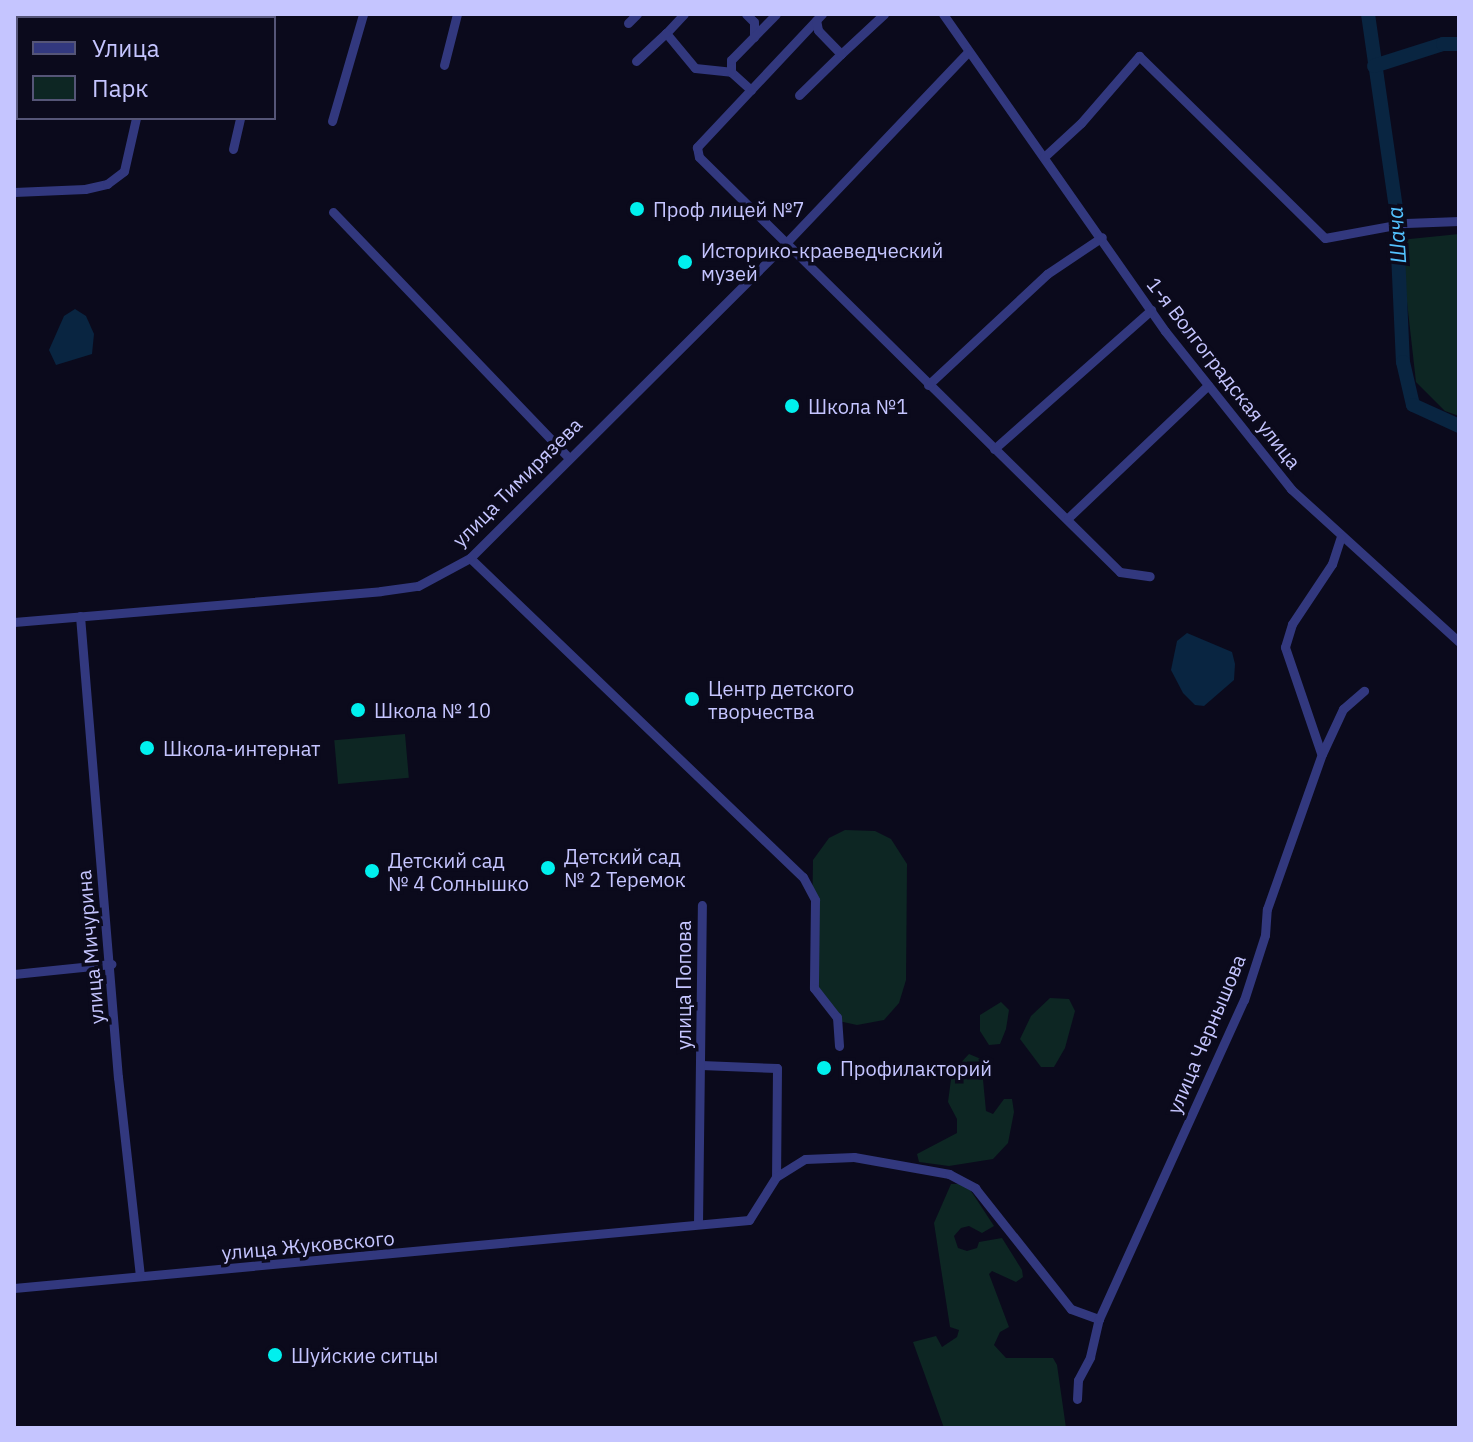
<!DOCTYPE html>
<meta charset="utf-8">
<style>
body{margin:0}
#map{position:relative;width:1473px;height:1442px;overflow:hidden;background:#0b0a1c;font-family:"IBM Plex Sans",sans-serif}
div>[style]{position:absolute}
.green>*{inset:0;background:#0d2623;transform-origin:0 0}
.water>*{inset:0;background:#092541}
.river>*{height:14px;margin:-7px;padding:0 7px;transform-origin:7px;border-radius:7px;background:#092541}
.minor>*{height:9px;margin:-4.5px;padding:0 4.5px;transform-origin:4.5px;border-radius:4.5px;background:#32387e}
.dots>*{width:22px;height:22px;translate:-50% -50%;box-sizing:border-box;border:4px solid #0b0a1c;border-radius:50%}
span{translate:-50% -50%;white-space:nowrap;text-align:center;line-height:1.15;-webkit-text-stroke:7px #0b0a1c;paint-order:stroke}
.poi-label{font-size:20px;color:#c5c5ff}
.left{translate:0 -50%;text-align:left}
.street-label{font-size:20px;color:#c5c5ff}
.water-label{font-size:22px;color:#53c2ff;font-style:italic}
.frame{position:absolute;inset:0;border:16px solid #c5c5ff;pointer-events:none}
.legend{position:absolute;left:16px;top:16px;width:260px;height:104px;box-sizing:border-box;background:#0b0a1c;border:2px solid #557;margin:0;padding:10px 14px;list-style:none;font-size:24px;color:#c5c5ff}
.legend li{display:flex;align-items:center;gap:16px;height:40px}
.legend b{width:40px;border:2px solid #557}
</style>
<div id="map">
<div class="green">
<div style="clip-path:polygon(1459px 234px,1459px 416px,1445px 411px,1416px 382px,1400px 240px)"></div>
<div style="left:405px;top:734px;width:44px;height:71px;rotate:85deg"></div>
<div style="clip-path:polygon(845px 830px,875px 831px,891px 839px,907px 864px,906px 980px,899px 1003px,884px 1020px,857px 1025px,834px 1020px,811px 989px,813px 860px,829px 838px)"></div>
<div style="clip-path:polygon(1050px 998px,1069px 999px,1075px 1011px,1065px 1048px,1054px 1067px,1041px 1067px,1020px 1039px,1031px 1016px)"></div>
<div style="clip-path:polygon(1001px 1002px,1009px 1010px,1006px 1029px,1000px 1044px,989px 1045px,980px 1031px,980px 1015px)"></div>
<div style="clip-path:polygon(969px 1054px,981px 1059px,986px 1111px,993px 1114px,1004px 1099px,1012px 1099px,1014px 1112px,1008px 1143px,993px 1159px,949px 1166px,919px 1162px,917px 1154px,957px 1133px,957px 1119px,948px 1102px,952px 1072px)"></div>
<div style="clip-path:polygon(951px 1184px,960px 1184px,971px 1191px,994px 1226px,982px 1233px,969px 1226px,961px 1228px,954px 1236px,958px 1248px,967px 1251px,977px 1248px,979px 1242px,1002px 1238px,1022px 1270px,1023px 1277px,1016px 1282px,992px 1271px,989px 1274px,1009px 1327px,1000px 1332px,994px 1345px,1006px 1358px,1053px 1358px,1057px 1365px,1066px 1428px,944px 1428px,913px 1342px,936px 1336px,942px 1347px,957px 1337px,959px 1330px,950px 1327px,934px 1223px)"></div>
</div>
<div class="water">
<div style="clip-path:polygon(75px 309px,86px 316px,94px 334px,92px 354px,56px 365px,49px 350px,64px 316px)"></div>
<div style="clip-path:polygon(1187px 633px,1232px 652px,1235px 664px,1234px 680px,1204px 706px,1195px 705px,1183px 693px,1171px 670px,1177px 641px)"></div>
</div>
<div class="river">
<div style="left:1368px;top:14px;width:197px;rotate:81.8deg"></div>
<div style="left:1396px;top:209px;width:153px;rotate:87.4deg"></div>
<div style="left:1403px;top:362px;width:44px;rotate:76.9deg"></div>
<div style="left:1413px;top:405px;width:51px;rotate:24.5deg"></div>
<div style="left:1374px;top:66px;width:72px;rotate:-17.7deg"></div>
<div style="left:1443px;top:44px;width:16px"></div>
</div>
<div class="minor">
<div style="left:684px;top:14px;width:26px;rotate:133deg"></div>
<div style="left:666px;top:33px;width:45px;rotate:50.4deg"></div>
<div style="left:695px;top:68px;width:36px;rotate:6deg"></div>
<div style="left:746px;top:14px;width:11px;rotate:45deg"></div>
<div style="left:754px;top:22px;width:15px;rotate:90deg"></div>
<div style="left:822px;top:14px;width:183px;rotate:133.2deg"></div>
<div style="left:697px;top:147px;width:10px;rotate:79deg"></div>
<div style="left:699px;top:157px;width:591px;rotate:44.59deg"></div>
<div style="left:1120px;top:572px;width:30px;rotate:8deg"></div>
<div style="left:943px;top:14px;width:387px;rotate:55deg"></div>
<div style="left:1165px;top:331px;width:202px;rotate:51.4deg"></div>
<div style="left:1291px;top:489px;width:227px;rotate:42.3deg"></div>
<div style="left:159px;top:18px;width:4px;rotate:-76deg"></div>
<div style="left:265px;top:18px;width:4px;rotate:-76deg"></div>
<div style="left:628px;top:23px;width:13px;rotate:-45deg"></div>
<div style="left:841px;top:54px;width:59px;rotate:-42.9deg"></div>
<div style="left:636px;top:61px;width:41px;rotate:-43deg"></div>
<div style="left:444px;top:65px;width:53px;rotate:-75.7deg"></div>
<div style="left:751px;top:90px;width:27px;rotate:-138deg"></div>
<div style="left:731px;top:72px;width:12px;rotate:-90deg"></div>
<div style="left:731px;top:60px;width:64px;rotate:-45.6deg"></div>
<div style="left:799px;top:95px;width:59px;rotate:-44.3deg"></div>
<div style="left:841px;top:54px;width:33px;rotate:-134deg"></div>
<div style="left:818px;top:30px;width:10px;rotate:-101deg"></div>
<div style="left:14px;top:102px;width:4px"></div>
<div style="left:332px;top:121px;width:111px;rotate:-73.8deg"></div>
<div style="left:233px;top:149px;width:32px;rotate:-77deg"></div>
<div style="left:1044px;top:157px;width:50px;rotate:-42.6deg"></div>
<div style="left:1081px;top:123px;width:89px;rotate:-49.1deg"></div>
<div style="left:1139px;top:56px;width:260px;rotate:44.4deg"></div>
<div style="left:1325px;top:238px;width:82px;rotate:-10.5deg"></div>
<div style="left:1406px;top:223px;width:53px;rotate:-2.2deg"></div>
<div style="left:14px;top:192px;width:71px;rotate:-2.4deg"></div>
<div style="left:85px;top:189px;width:23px;rotate:-13deg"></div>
<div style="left:107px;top:184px;width:21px;rotate:-37deg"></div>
<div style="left:124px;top:171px;width:54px;rotate:-77.2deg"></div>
<div style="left:333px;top:212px;width:339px;rotate:46.2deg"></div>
<div style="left:928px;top:385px;width:163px;rotate:-43deg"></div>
<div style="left:1047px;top:274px;width:66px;rotate:-33.9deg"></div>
<div style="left:994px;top:449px;width:210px;rotate:-41.5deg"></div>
<div style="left:1068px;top:518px;width:193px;rotate:-43.5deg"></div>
<div style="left:470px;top:558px;width:461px;rotate:43.8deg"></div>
<div style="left:803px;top:877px;width:26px;rotate:62deg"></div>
<div style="left:815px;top:900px;width:88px;rotate:90.7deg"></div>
<div style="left:814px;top:988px;width:37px;rotate:52deg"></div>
<div style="left:837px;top:1017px;width:29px;rotate:86deg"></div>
<div style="left:80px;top:616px;width:463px;rotate:85.3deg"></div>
<div style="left:118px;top:1077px;width:199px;rotate:83.7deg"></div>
<div style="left:14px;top:622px;width:368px;rotate:-4.8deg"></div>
<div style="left:381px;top:591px;width:37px;rotate:-8deg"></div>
<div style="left:418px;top:586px;width:59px;rotate:-28.3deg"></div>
<div style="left:470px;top:558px;width:446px;rotate:-44.9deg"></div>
<div style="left:786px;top:243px;width:264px;rotate:-46.4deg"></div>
<div style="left:1321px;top:753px;width:112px;rotate:-108.8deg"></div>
<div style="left:1285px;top:647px;width:24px;rotate:-73deg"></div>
<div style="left:1292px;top:624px;width:72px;rotate:-56.3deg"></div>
<div style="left:1332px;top:564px;width:28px;rotate:-72deg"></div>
<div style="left:14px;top:974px;width:98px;rotate:-5.9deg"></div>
<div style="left:701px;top:1065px;width:76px;rotate:2.3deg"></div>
<div style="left:777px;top:1068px;width:109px;rotate:90.5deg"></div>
<div style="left:698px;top:1224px;width:319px;rotate:-89.3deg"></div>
<div style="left:14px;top:1288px;width:738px;rotate:-5.29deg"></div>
<div style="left:749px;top:1220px;width:51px;rotate:-57.9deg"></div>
<div style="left:776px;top:1177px;width:34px;rotate:-32deg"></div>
<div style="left:805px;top:1159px;width:49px;rotate:-2.3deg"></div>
<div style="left:854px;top:1157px;width:97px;rotate:10.1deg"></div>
<div style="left:949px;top:1174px;width:30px;rotate:28deg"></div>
<div style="left:975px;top:1188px;width:154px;rotate:51.6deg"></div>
<div style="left:1071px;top:1309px;width:30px;rotate:20deg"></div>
<div style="left:1077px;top:1399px;width:19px;rotate:-87deg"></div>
<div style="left:1078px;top:1380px;width:26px;rotate:-62deg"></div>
<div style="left:1090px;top:1357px;width:39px;rotate:-77deg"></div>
<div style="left:1099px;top:1319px;width:350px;rotate:-65.6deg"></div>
<div style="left:1244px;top:1000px;width:68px;rotate:-72.1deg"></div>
<div style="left:1265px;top:935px;width:26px;rotate:-86deg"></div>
<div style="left:1267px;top:909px;width:164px;rotate:-70.5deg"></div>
<div style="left:1322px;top:754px;width:50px;rotate:-65deg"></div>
<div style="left:1343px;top:709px;width:28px;rotate:-41deg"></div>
</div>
<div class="dots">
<div style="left:637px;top:209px;background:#00f0ee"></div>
<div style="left:685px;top:262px;background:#00f0ee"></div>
<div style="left:792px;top:406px;background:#00f0ee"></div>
<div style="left:692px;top:699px;background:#00f0ee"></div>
<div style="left:358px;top:710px;background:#00f0ee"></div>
<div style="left:147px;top:748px;background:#00f0ee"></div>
<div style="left:548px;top:868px;background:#00f0ee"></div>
<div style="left:372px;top:871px;background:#00f0ee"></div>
<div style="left:824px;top:1068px;background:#00f0ee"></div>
<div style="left:275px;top:1355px;background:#00f0ee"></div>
</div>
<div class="poi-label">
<span class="left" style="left:653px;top:209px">Проф лицей №7</span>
<span class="left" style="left:701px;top:262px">Историко-краеведческий<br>музей</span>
<span class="left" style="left:808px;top:406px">Школа №1</span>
<span class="left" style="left:708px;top:700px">Центр детского<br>творчества</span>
<span class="left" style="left:374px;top:710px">Школа № 10</span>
<span class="left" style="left:163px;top:748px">Школа-интернат</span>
<span class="left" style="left:564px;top:868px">Детский сад<br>№ 2 Теремок</span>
<span class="left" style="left:388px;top:872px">Детский сад<br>№ 4 Солнышко</span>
<span class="left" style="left:840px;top:1068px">Профилакторий</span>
<span class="left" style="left:291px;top:1355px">Шуйские ситцы</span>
</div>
<div class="street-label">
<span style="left:1224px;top:373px;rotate:52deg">1-я Волгоградская улица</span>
<span style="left:517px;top:482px;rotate:-45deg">улица Тимирязева</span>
<span style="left:90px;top:947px;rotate:-95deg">улица Мичурина</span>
<span style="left:683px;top:985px;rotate:-90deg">улица Попова</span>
<span style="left:1206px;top:1034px;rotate:-67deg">улица Чернышова</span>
<span style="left:308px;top:1245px;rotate:-5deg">улица Жуковского</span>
</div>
<div class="water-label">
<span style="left:1396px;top:235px;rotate:-94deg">Шача</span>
</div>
<div class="frame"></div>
<ul class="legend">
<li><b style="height:10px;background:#32387e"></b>Улица</li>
<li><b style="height:22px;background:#0d2623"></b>Парк</li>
</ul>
</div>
